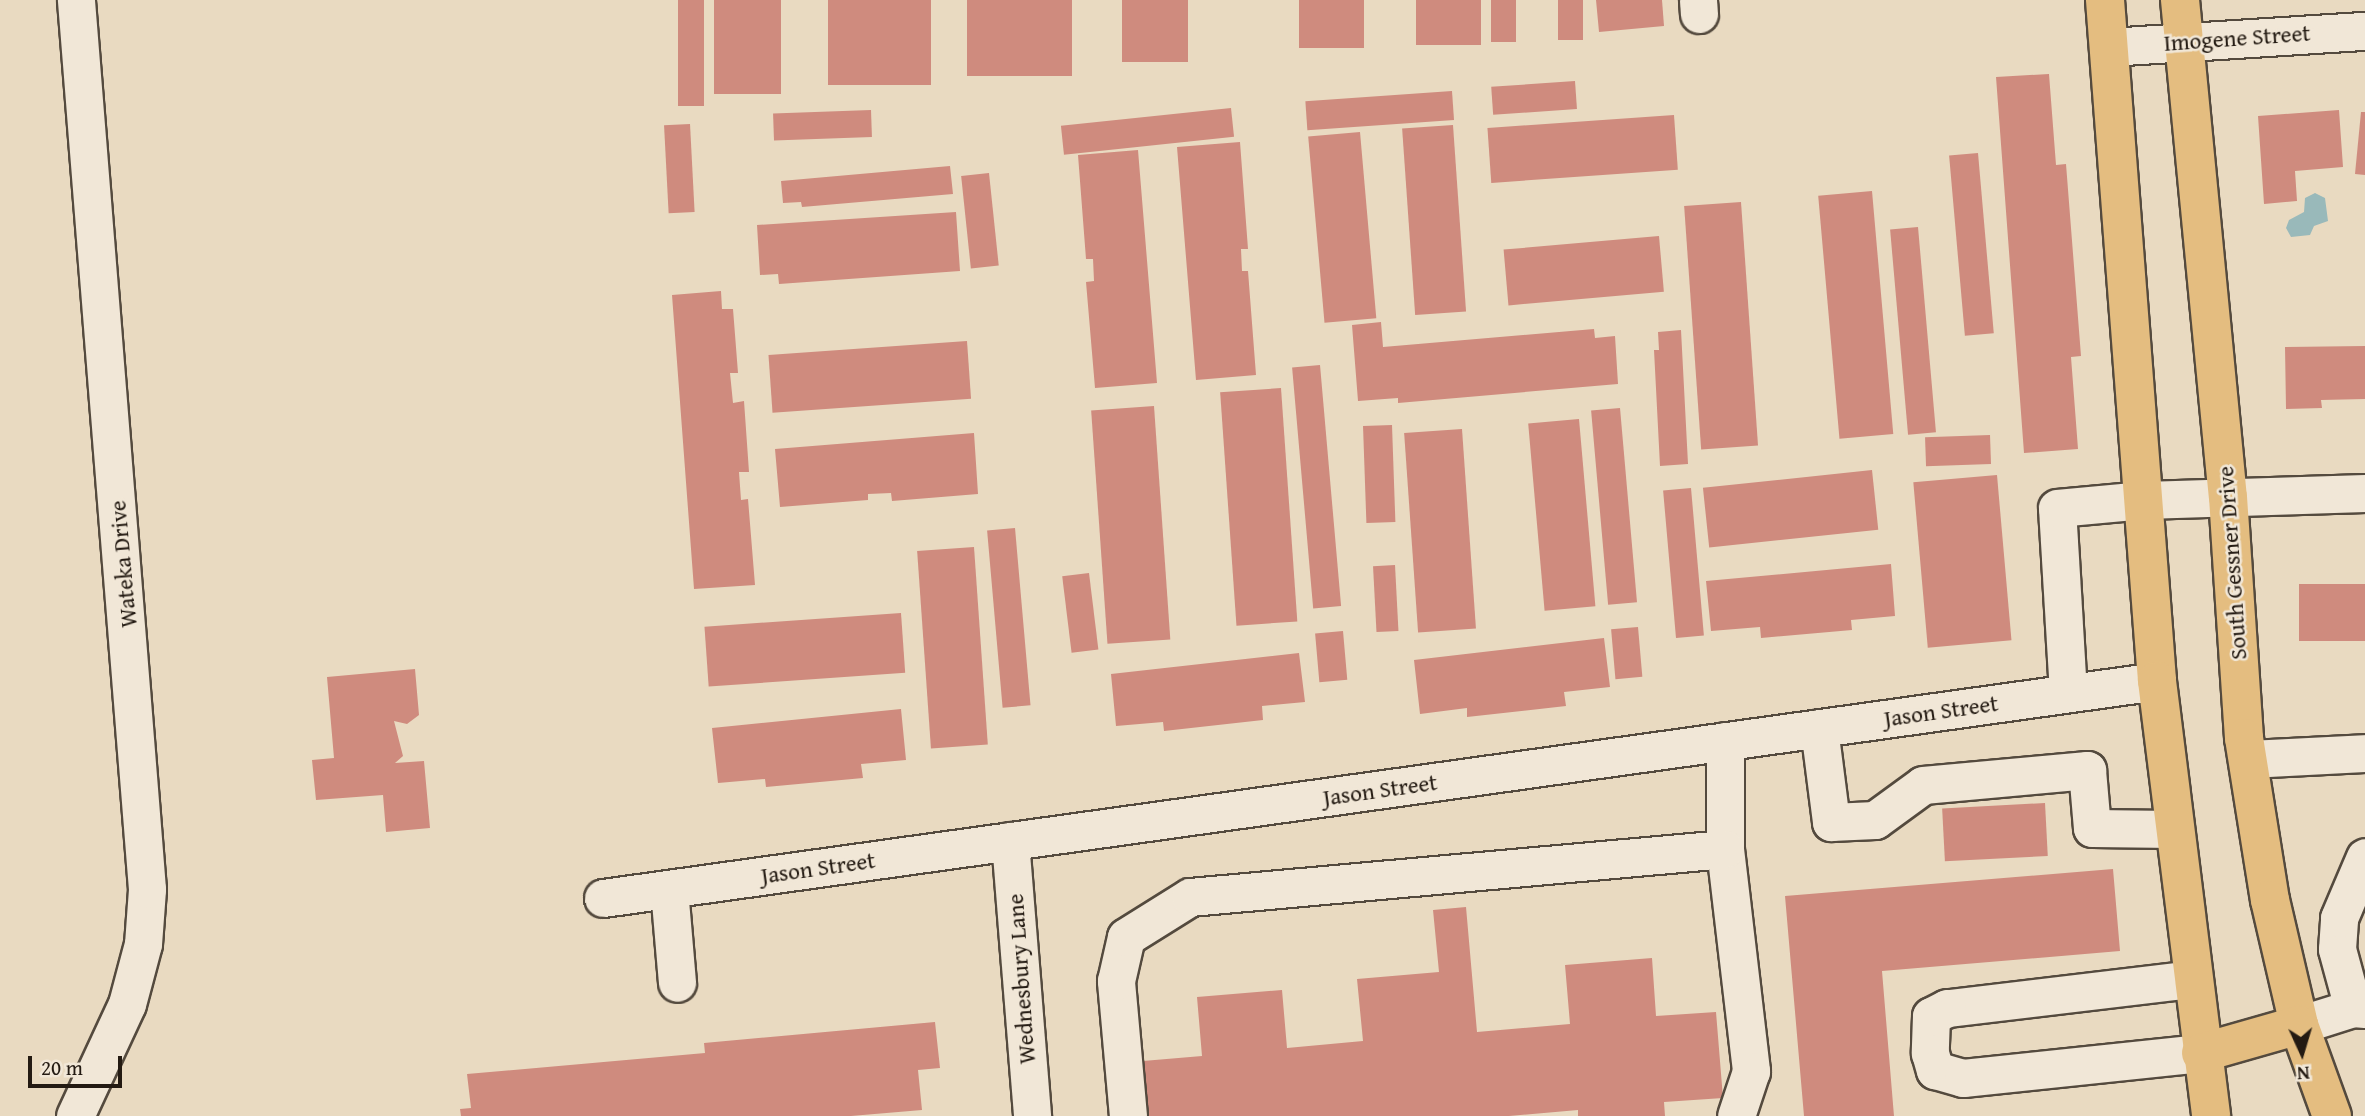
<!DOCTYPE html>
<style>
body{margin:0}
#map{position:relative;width:2365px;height:1116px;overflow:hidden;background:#e9dac1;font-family:"Gentium Book Plus",serif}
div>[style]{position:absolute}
.water>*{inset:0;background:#99b9ba}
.building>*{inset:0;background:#cf8b7e;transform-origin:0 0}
.roads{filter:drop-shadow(2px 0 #544a3e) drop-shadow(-2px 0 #544a3e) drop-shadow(0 2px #544a3e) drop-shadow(0 -2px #544a3e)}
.minor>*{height:37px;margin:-18.5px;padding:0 18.5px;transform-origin:18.5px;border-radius:18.5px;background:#f1e7d7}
.major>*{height:38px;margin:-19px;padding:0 19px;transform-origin:19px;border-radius:19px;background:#e4bd80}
span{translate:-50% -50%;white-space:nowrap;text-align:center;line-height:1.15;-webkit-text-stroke:5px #f1e7d7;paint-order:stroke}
.street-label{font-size:23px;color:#231a12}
.north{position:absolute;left:2267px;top:1018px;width:70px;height:70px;-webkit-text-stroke:5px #f1e7d7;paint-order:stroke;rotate:176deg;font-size:19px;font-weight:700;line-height:28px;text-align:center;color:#231a12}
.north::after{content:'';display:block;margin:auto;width:24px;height:32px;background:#231a12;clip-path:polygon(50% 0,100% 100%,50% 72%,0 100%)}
.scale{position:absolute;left:28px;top:1056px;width:94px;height:32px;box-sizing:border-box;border:4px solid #231a12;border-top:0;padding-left:9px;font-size:21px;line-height:24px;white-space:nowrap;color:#231a12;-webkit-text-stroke:5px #f1e7d7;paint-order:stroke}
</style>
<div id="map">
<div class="water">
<div style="clip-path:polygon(2315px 193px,2325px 198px,2328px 221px,2314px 226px,2310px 235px,2291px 237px,2286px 228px,2289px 220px,2304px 212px,2305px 198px)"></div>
</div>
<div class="building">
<div style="left:678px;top:0;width:26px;height:106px"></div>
<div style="left:714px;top:0;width:67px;height:94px"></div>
<div style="left:828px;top:0;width:103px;height:85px"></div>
<div style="left:967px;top:0;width:105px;height:76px"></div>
<div style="left:1122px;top:0;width:66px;height:62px"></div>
<div style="left:1299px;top:0;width:65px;height:48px"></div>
<div style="left:1416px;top:0;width:65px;height:45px"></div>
<div style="left:1491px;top:0;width:25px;height:42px"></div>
<div style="left:1558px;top:0;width:25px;height:40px"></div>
<div style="clip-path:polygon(1596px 0,1662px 0,1664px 26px,1599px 32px)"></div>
<div style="clip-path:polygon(2049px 74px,2056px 165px,2066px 164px,2081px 356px,2071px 357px,2078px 449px,2024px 453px,1996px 77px)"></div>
<div style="left:1575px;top:81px;width:28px;height:84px;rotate:86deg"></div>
<div style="left:1452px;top:91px;width:29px;height:147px;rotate:86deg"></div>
<div style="left:1231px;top:108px;width:29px;height:171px;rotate:84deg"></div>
<div style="left:871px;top:110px;width:27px;height:98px;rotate:88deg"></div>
<div style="clip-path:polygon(2339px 110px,2343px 167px,2295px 171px,2297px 201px,2264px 204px,2258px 116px)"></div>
<div style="clip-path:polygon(2361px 112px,2365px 112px,2365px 175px,2355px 174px)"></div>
<div style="left:1674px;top:115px;width:55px;height:187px;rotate:86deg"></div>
<div style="left:690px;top:124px;width:88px;height:26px;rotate:87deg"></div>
<div style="left:1453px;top:125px;width:187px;height:51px;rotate:86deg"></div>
<div style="left:1360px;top:132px;width:187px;height:52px;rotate:85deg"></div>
<div style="clip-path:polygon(1240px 142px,1248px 249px,1241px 249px,1242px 271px,1248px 271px,1256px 375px,1196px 380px,1177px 147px)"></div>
<div style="clip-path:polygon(1138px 150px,1157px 383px,1095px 388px,1086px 282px,1094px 281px,1093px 259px,1086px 259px,1078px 155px)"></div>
<div style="left:1978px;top:153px;width:181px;height:29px;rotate:85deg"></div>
<div style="clip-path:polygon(950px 166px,953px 194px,802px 207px,801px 202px,783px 203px,781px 181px)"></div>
<div style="left:989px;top:173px;width:93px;height:28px;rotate:84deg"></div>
<div style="left:1872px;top:191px;width:244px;height:54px;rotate:85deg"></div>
<div style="left:1741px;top:202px;width:244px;height:57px;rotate:86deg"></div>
<div style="clip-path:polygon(956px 212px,960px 271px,779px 284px,778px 274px,760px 275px,757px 225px)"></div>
<div style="left:1918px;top:227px;width:206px;height:28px;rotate:85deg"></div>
<div style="left:1659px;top:236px;width:56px;height:156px;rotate:85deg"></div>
<div style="clip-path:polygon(721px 291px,722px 309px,733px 309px,738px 373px,730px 373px,733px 403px,744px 401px,749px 472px,739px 472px,741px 500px,748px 499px,755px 585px,694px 589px,672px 295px)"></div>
<div style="clip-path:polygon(1381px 322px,1383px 347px,1594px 329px,1595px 338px,1615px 336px,1618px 384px,1398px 403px,1398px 398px,1358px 401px,1352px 325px)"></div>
<div style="clip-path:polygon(1681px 330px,1688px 464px,1660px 466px,1654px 350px,1659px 350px,1658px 332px)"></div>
<div style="left:967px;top:341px;width:58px;height:199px;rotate:86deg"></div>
<div style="clip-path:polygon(2365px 346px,2365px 399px,2321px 400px,2322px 408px,2286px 409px,2285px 347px)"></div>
<div style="left:1320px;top:365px;width:242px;height:28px;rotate:85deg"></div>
<div style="left:1281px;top:388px;width:234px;height:61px;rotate:86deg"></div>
<div style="left:1154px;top:406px;width:234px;height:63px;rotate:86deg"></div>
<div style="left:1620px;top:408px;width:195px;height:29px;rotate:85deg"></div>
<div style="left:1579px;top:419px;width:188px;height:51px;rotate:85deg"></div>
<div style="left:1392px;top:425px;width:97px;height:29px;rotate:88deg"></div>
<div style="left:1462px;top:429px;width:200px;height:58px;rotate:86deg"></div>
<div style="clip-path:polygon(974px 433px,978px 494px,892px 501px,891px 493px,868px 494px,868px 500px,780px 507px,775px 449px)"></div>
<div style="left:1990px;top:435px;width:29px;height:65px;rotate:88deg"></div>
<div style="left:1872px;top:470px;width:60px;height:170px;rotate:84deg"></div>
<div style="left:1997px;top:475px;width:166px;height:84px;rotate:85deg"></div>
<div style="left:1691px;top:488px;width:148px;height:28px;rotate:85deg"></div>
<div style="left:1015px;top:528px;width:178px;height:28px;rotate:85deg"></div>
<div style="left:974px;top:547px;width:198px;height:57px;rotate:86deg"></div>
<div style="clip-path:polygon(1891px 564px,1895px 616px,1851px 620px,1852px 630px,1761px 638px,1760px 627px,1711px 631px,1706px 581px)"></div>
<div style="left:1395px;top:565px;width:66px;height:22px;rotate:87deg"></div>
<div style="left:1089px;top:573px;width:77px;height:27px;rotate:83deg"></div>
<div style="left:2365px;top:584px;width:57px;height:66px;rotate:90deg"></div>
<div style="left:901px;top:613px;width:60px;height:197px;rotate:86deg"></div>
<div style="left:1638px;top:627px;width:50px;height:27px;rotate:85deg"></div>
<div style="left:1343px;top:631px;width:49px;height:28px;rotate:85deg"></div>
<div style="clip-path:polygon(1604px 638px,1610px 687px,1564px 692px,1566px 706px,1467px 717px,1467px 708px,1420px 714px,1414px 660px)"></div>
<div style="clip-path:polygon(1299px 653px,1305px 702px,1262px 706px,1263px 720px,1164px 731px,1163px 722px,1116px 726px,1111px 674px)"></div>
<div style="clip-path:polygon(415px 669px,419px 715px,407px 724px,394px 721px,403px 756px,395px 763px,424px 761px,430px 828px,386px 832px,383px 795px,316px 800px,312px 760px,334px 758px,327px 677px)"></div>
<div style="clip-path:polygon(901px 709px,906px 760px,861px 764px,863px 778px,766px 787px,765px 779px,718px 783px,712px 728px)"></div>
<div style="left:2045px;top:803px;width:53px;height:103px;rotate:87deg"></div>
<div style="clip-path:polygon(2113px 869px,2120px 951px,1882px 971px,1894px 1116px,1804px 1116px,1785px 896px)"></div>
<div style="clip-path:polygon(1466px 907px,1477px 1032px,1570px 1024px,1565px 965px,1652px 958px,1656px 1016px,1716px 1012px,1723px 1098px,1664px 1102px,1665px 1116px,1578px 1116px,1578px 1110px,1509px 1116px,1148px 1116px,1143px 1061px,1202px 1056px,1197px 997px,1282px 990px,1287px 1048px,1363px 1041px,1357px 979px,1439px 972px,1433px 910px)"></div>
<div style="clip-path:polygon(935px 1022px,940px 1068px,918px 1070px,922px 1110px,851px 1116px,461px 1116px,460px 1109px,471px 1108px,467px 1074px,705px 1053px,704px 1043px)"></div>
</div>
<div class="roads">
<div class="minor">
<div style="left:1698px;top:0;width:14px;rotate:86deg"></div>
<div style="left:2108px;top:47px;width:257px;rotate:-3.6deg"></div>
<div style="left:2068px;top:693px;width:185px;rotate:-93.4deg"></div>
<div style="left:2057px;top:508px;width:87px;rotate:-5.3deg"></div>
<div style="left:2144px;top:500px;width:221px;rotate:-1.8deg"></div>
<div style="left:1819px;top:728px;width:95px;rotate:82.7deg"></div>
<div style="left:1831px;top:822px;width:44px;rotate:-2.6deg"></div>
<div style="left:1875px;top:820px;width:59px;rotate:-36.1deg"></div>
<div style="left:1923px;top:785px;width:165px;rotate:-5.2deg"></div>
<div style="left:2087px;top:770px;width:58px;rotate:85.1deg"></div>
<div style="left:2092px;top:828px;width:82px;rotate:0.7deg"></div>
<div style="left:1725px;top:741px;width:108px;rotate:90deg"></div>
<div style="left:1725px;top:849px;width:224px;rotate:83.3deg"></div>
<div style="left:1751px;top:1071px;width:47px;rotate:108.4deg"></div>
<div style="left:2248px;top:759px;width:117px;rotate:-2.9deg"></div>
<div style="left:1010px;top:841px;width:276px;rotate:85.4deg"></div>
<div style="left:669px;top:889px;width:94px;rotate:85.1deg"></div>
<div style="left:603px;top:898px;width:1569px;rotate:-7.95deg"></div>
<div style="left:2192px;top:979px;width:247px;rotate:173.2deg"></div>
<div style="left:1947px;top:1008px;width:18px;rotate:153deg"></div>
<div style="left:1931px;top:1016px;width:37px;rotate:92deg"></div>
<div style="left:1930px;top:1053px;width:18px;rotate:74deg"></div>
<div style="left:1935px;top:1070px;width:29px;rotate:16deg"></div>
<div style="left:1963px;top:1078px;width:239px;rotate:-6deg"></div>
<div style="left:2353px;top:1008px;width:61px;rotate:-105.2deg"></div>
<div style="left:2337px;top:949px;width:31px;rotate:-86deg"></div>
<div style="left:2339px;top:918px;width:66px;rotate:-66.9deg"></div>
<div style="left:2299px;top:1025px;width:57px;rotate:-17.5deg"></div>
<div style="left:2353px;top:1008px;width:12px;rotate:5deg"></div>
<div style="left:75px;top:1116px;width:123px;rotate:-65.1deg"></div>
<div style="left:127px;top:1004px;width:62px;rotate:-75.1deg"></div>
<div style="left:143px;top:944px;width:55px;rotate:-85.8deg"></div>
<div style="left:147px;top:889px;width:892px;rotate:-94.57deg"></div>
<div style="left:1128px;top:1116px;width:136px;rotate:-95.1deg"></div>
<div style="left:1116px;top:981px;width:45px;rotate:-77.2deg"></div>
<div style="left:1126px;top:937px;width:75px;rotate:-32deg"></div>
<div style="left:1190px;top:897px;width:537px;rotate:-5.13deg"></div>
</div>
<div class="major">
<div style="left:2105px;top:0;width:683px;rotate:85.63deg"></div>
<div style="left:2157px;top:681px;width:438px;rotate:82.9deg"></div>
<div style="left:2180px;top:0;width:499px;rotate:84.5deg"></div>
<div style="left:2228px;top:497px;width:242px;rotate:86.2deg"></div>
<div style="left:2244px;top:738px;width:164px;rotate:80.9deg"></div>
<div style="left:2270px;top:900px;width:128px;rotate:76.9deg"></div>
<div style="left:2299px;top:1025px;width:97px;rotate:70.1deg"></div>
<div style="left:2201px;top:1053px;width:102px;rotate:-15.9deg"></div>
</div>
</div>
<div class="street-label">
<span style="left:2237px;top:38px;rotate:-4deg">Imogene Street</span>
<span style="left:2232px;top:563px;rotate:-94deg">South Gessner Drive</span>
<span style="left:123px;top:564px;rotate:-95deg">Wateka Drive</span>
<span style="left:1941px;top:711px;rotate:-8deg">Jason Street</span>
<span style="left:1380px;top:790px;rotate:-8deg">Jason Street</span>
<span style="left:818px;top:868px;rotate:-8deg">Jason Street</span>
<span style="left:1021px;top:979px;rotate:-94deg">Wednesbury Lane</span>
</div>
<div class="north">N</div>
<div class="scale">20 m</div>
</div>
